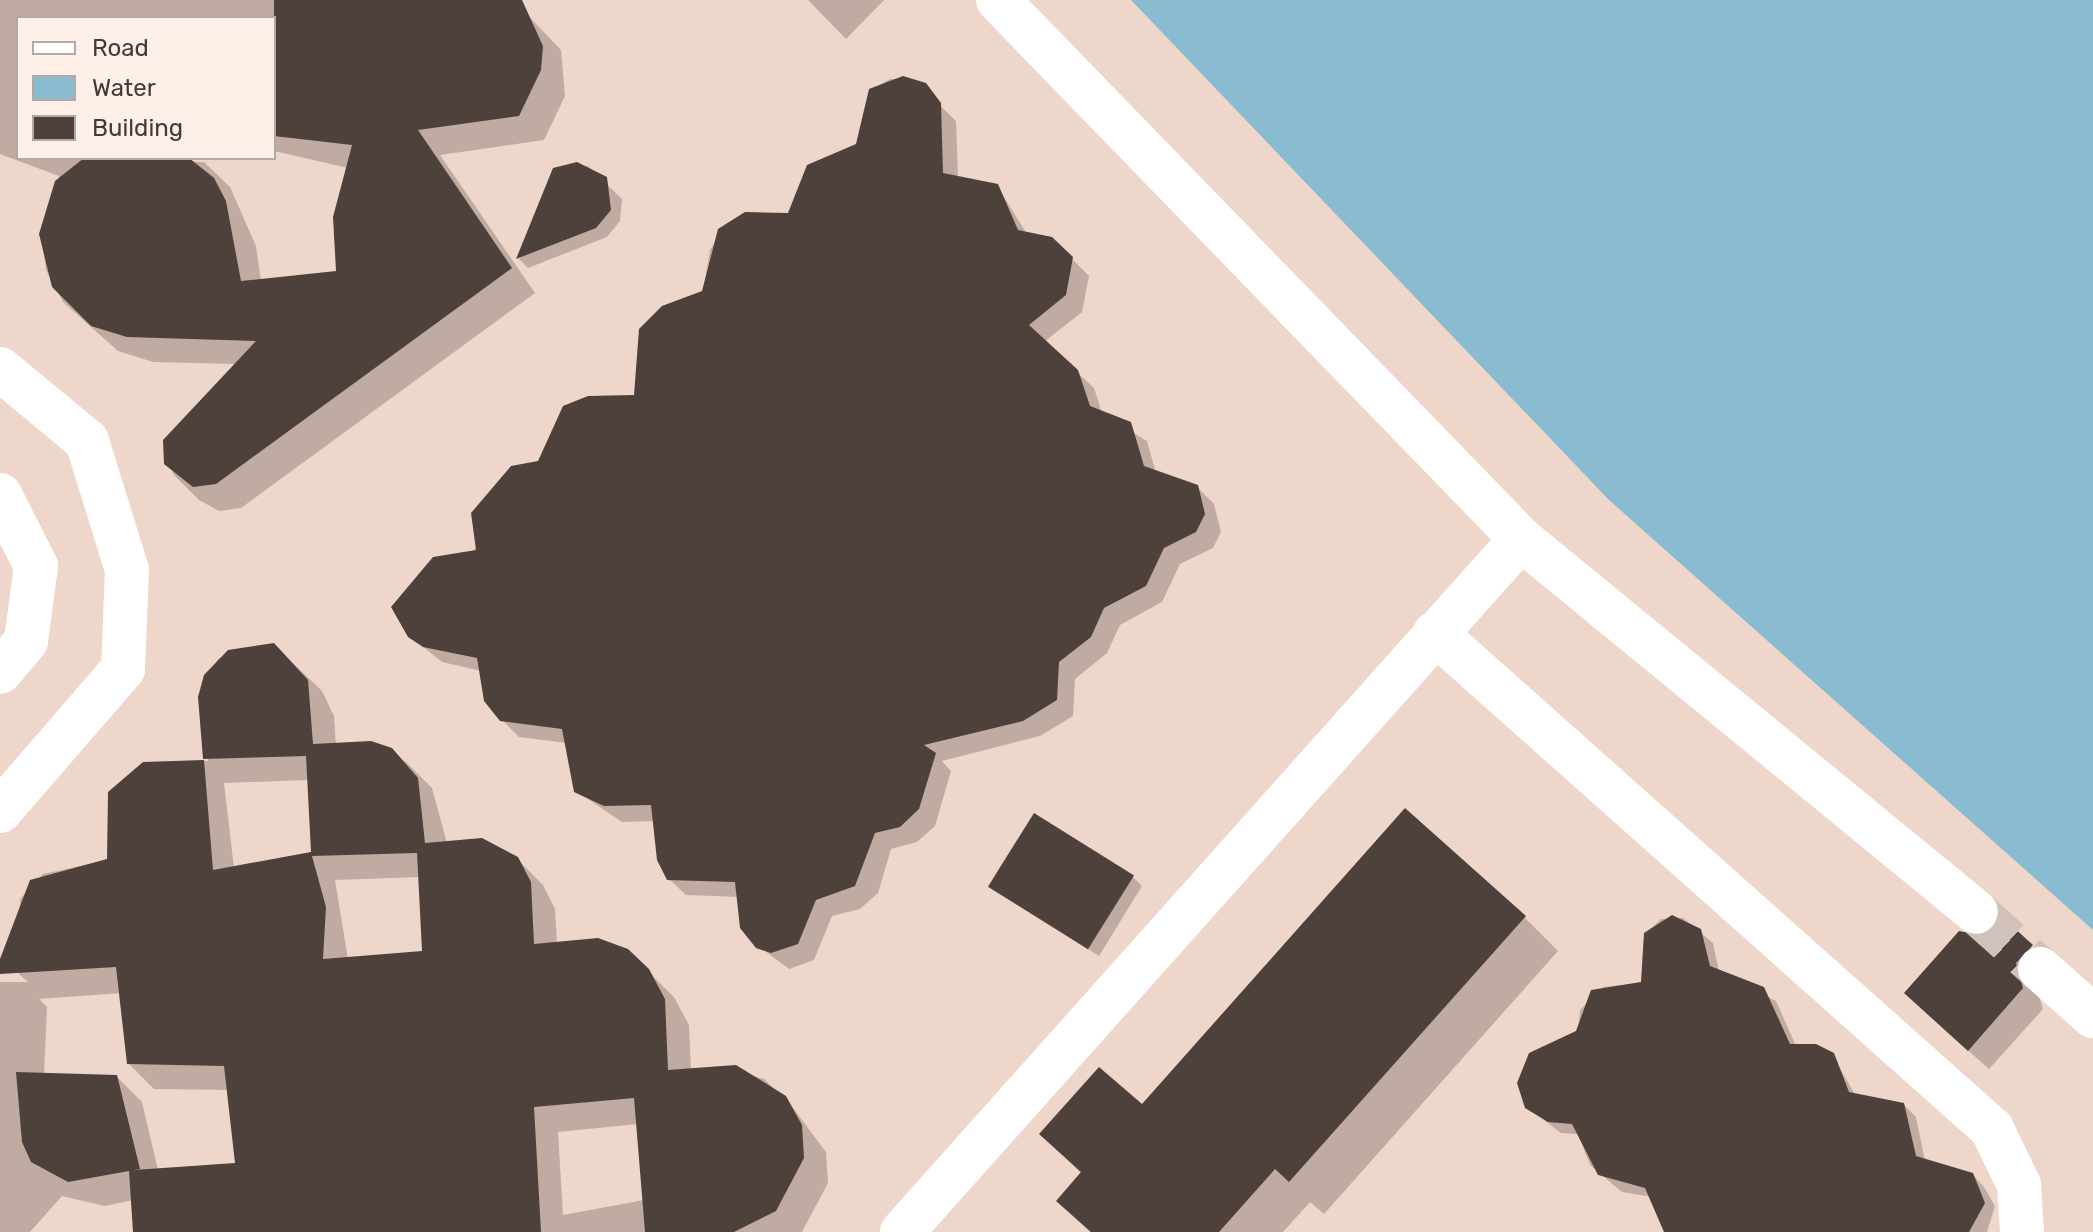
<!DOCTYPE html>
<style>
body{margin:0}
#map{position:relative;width:2093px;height:1232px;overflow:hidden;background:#f3e2da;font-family:Rubik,sans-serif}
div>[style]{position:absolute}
.built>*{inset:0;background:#efd6ca}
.water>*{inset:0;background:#89bcd0}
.shadow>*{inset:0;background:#0003}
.building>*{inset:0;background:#4e403a;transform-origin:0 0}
.minor-tunnel>*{height:44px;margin-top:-22px;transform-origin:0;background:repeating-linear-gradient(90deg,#d0c1ba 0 44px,transparent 0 66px)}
.minor>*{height:44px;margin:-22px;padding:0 22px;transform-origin:22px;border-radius:22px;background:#fff}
span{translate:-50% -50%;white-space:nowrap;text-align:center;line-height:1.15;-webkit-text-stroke:8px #fef0e9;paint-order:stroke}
.legend{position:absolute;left:16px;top:16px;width:260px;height:144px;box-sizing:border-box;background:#fef0e9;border:2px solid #b3a8a2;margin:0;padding:10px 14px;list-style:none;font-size:24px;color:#423b38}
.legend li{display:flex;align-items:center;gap:16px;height:40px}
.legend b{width:40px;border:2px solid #b3a8a2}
</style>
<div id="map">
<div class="built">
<div style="clip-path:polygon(evenodd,0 0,1309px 0,2093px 761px,2093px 1232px,0 1232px,0 0,18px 18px,274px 18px,274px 158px,18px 158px,18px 18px)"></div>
</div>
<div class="water">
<div style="clip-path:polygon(1131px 0,2093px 0,2093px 930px,1609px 500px)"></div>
</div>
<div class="shadow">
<div style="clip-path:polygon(evenodd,0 0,513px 0,561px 50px,565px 96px,544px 140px,440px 155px,535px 293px,241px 508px,219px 511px,199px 500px,173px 474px,165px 440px,237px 364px,153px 362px,118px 351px,63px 302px,46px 270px,41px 234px,59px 176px,0 154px,0 0,18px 18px,274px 18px,274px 151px,348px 168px,338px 272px,261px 281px,256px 246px,230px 187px,204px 162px,18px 158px,18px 18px)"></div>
<div style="clip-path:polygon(808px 0,884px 0,846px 39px)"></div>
<div style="clip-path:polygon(890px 79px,914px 80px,956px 121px,958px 178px,997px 186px,1027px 234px,1051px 238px,1089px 276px,1082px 312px,1044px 342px,1094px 388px,1102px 413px,1147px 441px,1156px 473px,1197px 487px,1214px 504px,1221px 532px,1213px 548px,1180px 564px,1162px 602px,1120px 625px,1107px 653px,1075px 679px,1073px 716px,1040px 736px,942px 761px,951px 771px,935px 826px,917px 842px,891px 849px,878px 893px,860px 909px,832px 916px,814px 960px,789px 969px,749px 939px,740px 897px,686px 895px,669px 879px,655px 821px,622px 822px,576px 791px,567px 743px,519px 737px,502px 720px,481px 671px,442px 662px,410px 636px,539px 463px,636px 397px,703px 293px,710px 250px,726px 224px,745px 214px,790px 215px,858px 145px,871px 90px)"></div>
<div style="clip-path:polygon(588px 166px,622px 199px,620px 221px,607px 237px,528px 268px,519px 259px,554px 170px)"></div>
<div style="clip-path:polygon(evenodd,274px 645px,322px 691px,334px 716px,336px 745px,371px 743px,406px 762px,432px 788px,447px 843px,517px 859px,543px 885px,555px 909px,557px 944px,627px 951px,674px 997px,689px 1025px,691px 1070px,718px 1066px,764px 1079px,790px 1104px,826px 1152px,828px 1183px,802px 1232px,136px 1232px,133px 1200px,105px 1206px,62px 1196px,30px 1232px,0 1232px,0 982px,28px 982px,19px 974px,20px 899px,43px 874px,109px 860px,144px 764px,208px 761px,202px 685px,218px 659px,240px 648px,274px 645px,309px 780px,313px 853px,234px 868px,224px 783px,309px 780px,274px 645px,420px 877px,424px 953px,348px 959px,335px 880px,420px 877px,274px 645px,121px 993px,129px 1064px,154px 1089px,229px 1090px,238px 1164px,158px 1170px,142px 1102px,117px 1077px,44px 1075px,47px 1007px,39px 999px,121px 993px,274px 645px,638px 1124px,644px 1200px,563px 1215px,558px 1132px,638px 1124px)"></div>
<div style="clip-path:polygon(1132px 876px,1142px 886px,1099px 956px,991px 886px)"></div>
<div style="clip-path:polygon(1524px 917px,1558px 951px,1324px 1214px,1310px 1202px,1283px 1232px,1090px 1232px,1058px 1201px,1082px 1174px,1041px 1134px,1142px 1107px)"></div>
<div style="clip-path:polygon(1683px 918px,1713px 943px,1719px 972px,1776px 1001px,1796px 1046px,1832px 1055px,1856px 1096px,1904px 1105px,1916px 1117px,1925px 1161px,1972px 1174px,1984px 1187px,1995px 1206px,1987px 1232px,1670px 1232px,1652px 1197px,1622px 1192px,1590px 1165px,1578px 1134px,1561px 1133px,1527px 1107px,1578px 1033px,1580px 1010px,1603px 987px,1643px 983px,1646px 933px,1661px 919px)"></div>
<div style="clip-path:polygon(2001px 919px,2052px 967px,2035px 984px,2043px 1009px,1989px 1069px,1926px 1013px)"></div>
</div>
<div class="building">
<div style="clip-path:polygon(274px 0,522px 0,543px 46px,541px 70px,519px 116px,418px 130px,512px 268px,216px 484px,193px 487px,164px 464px,163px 440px,256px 341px,127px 337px,91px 326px,52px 287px,39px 234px,55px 181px,84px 158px,189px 158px,214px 178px,226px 201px,241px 281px,336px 271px,333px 217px,352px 145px,274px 136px)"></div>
<div style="clip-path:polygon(903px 76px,926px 83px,941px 103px,943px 173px,998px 184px,1018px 230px,1052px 237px,1073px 257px,1066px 295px,1029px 325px,1078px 370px,1090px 406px,1131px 422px,1144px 466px,1198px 485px,1205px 514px,1196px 532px,1164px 548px,1146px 586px,1104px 608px,1091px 637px,1059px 662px,1057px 700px,1023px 721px,924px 745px,936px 753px,919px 809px,900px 827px,875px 833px,855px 886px,816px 900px,798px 944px,771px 953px,756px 948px,740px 928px,735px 882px,667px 880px,657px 860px,651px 805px,604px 806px,574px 792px,562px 729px,500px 721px,484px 701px,477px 658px,423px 647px,408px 637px,391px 607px,433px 557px,476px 550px,471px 513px,511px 466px,538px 461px,563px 406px,588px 396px,634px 395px,639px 329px,662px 306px,702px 291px,718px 229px,745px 212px,788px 213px,807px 165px,856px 144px,869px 89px)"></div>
<div style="clip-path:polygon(577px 162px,607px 177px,611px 210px,596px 228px,516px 259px,553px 168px)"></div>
<div style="clip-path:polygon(evenodd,274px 643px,308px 680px,313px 744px,371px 741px,392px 748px,418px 778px,425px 843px,482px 838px,518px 857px,531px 882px,534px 944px,598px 938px,628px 949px,649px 969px,665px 999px,668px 1070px,736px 1065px,786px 1096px,802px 1125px,804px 1158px,776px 1211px,734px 1232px,645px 1232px,634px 1098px,534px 1107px,541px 1232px,133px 1232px,129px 1171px,68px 1182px,31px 1162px,22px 1142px,16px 1072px,117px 1075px,140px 1169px,134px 1170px,235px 1163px,224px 1066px,127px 1064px,116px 967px,0 974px,0 959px,30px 880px,107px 859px,108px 792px,143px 762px,204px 760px,213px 870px,311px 852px,306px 756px,203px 759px,198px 697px,204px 675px,228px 650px,274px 643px,417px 853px,422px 951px,323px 959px,326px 907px,312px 856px,417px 853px)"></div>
<div style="clip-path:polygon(1405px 808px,1526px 916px,1289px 1182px,1275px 1169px,1219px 1232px,1091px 1232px,1056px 1201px,1081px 1172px,1039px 1134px,1099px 1067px,1142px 1104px)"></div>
<div style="left:1034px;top:813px;width:118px;height:87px;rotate:32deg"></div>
<div style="clip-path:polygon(1672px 915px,1701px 929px,1710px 966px,1764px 987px,1790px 1044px,1816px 1044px,1834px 1053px,1849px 1092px,1904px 1103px,1916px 1156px,1973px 1173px,1985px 1203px,1969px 1232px,1664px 1232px,1645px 1188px,1598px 1175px,1572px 1124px,1548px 1122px,1525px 1108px,1517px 1083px,1529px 1053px,1576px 1031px,1591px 990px,1641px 982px,1644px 933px)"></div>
<div style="clip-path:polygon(2001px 916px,2033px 945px,2016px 963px,2023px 988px,1968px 1051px,1904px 993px,1959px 931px,1984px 936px)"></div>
</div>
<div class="minor-tunnel">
<div style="left:1976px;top:912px;width:86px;rotate:41.7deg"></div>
</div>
<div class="minor">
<div style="left:998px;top:0;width:751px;rotate:45.86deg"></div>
<div style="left:1521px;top:539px;width:588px;rotate:39.34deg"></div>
<div style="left:0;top:369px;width:113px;rotate:39.6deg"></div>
<div style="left:87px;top:441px;width:135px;rotate:72.8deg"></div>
<div style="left:127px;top:570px;width:99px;rotate:92.3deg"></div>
<div style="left:123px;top:669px;width:188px;rotate:130.9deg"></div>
<div style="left:0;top:495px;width:80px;rotate:63.1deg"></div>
<div style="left:36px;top:566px;width:76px;rotate:97.6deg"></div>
<div style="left:26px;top:641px;width:40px;rotate:130deg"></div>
<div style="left:1435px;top:633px;width:746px;rotate:41.68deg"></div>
<div style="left:1992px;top:1129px;width:62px;rotate:64.3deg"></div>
<div style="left:2019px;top:1185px;width:47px;rotate:86.3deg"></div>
<div style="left:2040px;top:969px;width:71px;rotate:41.6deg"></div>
<div style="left:902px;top:1232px;width:929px;rotate:-48.23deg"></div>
</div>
<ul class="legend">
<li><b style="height:10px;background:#fff"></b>Road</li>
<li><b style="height:22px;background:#89bcd0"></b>Water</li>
<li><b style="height:22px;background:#4e403a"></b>Building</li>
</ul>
</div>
